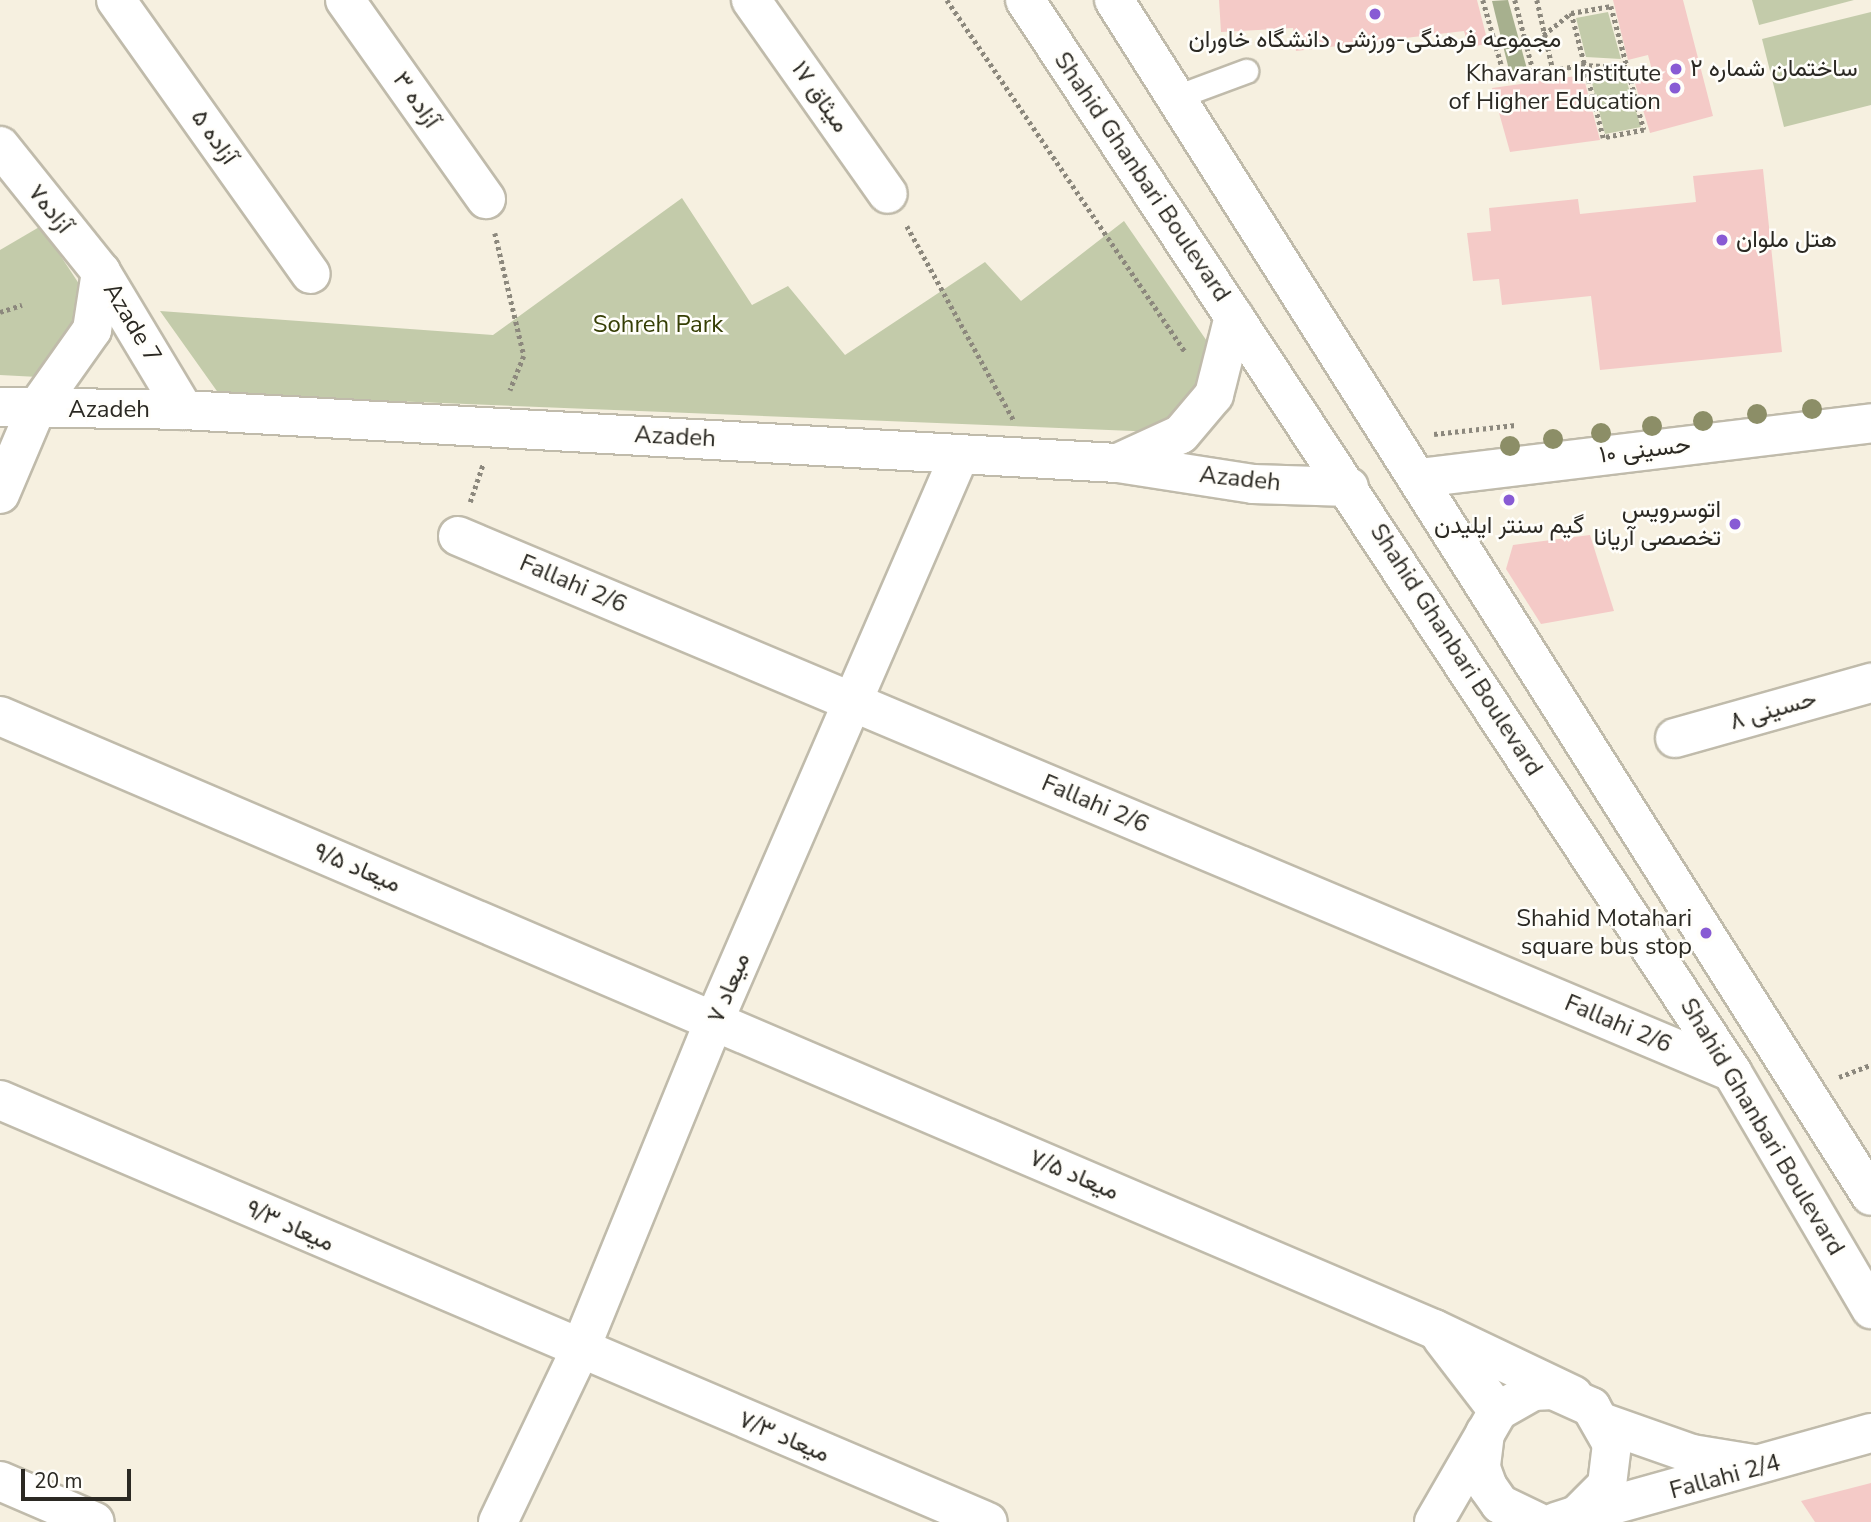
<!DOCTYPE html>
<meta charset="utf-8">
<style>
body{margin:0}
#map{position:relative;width:1871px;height:1522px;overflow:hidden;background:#f6f0e0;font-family:"Nunito Sans",Vazirmatn,sans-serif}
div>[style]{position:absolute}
.green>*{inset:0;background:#c3cbaa}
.forest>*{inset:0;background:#a7b08e}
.building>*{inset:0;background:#f4cac7}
.path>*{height:4.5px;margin-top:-2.25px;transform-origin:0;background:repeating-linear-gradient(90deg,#8c887d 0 3.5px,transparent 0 7px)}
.roads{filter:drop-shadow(2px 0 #c0bbab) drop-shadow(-2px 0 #c0bbab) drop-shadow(0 2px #c0bbab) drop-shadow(0 -2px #c0bbab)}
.lane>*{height:23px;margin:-11.5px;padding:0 11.5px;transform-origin:11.5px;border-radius:11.5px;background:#fff}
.street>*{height:38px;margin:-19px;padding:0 19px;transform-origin:19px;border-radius:19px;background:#fff}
.secondary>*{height:38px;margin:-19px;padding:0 19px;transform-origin:19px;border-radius:19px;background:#fff}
.trees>*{width:20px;height:20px;margin:-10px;border-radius:50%;background:#8c8e67}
.dots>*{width:19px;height:19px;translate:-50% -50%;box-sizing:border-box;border:4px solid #fffefa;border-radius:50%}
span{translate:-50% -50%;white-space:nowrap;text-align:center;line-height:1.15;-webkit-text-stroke:5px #fffefa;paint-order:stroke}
.poi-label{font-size:24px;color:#2b2923}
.left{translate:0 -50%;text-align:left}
.right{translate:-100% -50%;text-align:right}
.street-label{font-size:24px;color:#2b2923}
.park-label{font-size:24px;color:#353e04}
.scale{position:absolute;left:21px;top:1469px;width:110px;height:32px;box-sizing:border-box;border:4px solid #2b2923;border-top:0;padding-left:9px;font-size:21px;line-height:24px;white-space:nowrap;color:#2b2923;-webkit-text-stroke:5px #fffefa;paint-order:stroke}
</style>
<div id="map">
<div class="green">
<div style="clip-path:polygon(1752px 0,1854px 0,1759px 25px)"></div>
<div style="clip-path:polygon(1608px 12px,1621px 59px,1586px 57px,1576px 18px)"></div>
<div style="clip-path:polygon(1871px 12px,1871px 105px,1784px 127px,1762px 39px)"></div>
<div style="clip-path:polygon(1589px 71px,1625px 76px,1641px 127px,1605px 134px)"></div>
<div style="clip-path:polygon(682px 198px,752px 305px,788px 286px,845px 355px,985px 262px,1021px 301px,1124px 221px,1211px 347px,1195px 407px,1158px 432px,219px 394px,160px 311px,493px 335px)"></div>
<div style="clip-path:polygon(41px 226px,87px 296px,74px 339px,38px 377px,0 375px,0 250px)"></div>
</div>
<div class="forest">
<div style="clip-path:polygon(1508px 0,1527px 69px,1510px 74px,1492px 1px)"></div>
</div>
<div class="building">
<div style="clip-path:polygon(1219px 0,1477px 0,1488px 43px,1469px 48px,1464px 31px,1296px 51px,1293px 28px,1221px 32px)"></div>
<div style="clip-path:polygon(1613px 0,1683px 0,1713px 116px,1650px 133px,1634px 80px,1653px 74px,1648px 55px,1628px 60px)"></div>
<div style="clip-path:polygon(1583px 75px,1600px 140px,1510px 152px,1492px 88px)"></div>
<div style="clip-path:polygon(1763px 169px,1782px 352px,1600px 370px,1591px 296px,1502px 305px,1499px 279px,1473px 281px,1467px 233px,1491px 231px,1489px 208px,1578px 199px,1580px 214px,1696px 202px,1693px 176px)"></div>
<div style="clip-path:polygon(1590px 535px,1614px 611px,1541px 624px,1506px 569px,1513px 545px)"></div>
<div style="clip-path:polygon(1871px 1483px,1871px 1522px,1815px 1522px,1801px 1501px)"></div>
</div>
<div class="path">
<div style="left:947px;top:0;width:424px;rotate:55.9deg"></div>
<div style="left:1483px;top:0;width:81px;rotate:74.2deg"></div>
<div style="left:1505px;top:78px;width:78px;rotate:-9.6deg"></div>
<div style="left:1582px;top:65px;width:45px;rotate:2.5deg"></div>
<div style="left:1515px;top:0;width:76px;rotate:75.6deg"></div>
<div style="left:1537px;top:0;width:72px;rotate:77.1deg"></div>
<div style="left:1527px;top:48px;width:56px;rotate:-38.5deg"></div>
<div style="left:1571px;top:13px;width:41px;rotate:-9.9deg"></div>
<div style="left:1611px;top:6px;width:128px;rotate:75.1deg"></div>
<div style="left:1644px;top:130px;width:42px;rotate:169deg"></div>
<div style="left:1603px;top:138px;width:129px;rotate:-104.4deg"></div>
<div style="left:907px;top:226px;width:222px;rotate:61.2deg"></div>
<div style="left:495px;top:233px;width:126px;rotate:76.7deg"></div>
<div style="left:524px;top:356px;width:37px;rotate:112deg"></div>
<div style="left:0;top:312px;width:23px;rotate:-18deg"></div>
<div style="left:1434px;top:434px;width:82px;rotate:-6.3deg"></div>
<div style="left:470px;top:502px;width:40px;rotate:-71.1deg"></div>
<div style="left:1839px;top:1077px;width:34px;rotate:-21deg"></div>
</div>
<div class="roads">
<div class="lane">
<div style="left:1176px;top:97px;width:75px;rotate:-20.4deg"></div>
</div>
<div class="street">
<div style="left:116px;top:0;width:336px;rotate:54.6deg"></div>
<div style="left:345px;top:0;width:244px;rotate:54.7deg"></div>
<div style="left:751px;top:0;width:237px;rotate:54.8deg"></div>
<div style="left:0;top:146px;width:161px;rotate:51.3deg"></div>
<div style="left:101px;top:272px;width:161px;rotate:59deg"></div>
<div style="left:1419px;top:478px;width:455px;rotate:-6.9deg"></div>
<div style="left:0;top:494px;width:92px;rotate:-67deg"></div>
<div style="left:36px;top:409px;width:97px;rotate:-54.7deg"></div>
<div style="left:92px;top:330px;width:59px;rotate:-81.2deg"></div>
<div style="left:458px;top:536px;width:1382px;rotate:22.82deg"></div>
<div style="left:0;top:716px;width:1560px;rotate:23.15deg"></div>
<div style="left:1434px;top:1329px;width:154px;rotate:25.4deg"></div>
<div style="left:1675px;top:738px;width:204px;rotate:-15.7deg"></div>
<div style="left:0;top:1100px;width:1074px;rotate:23.13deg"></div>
<div style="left:1442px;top:1338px;width:92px;rotate:52.5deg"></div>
<div style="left:1604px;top:1423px;width:93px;rotate:19.4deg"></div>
<div style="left:1692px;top:1454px;width:62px;rotate:9.3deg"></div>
<div style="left:1485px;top:1433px;width:35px;rotate:97deg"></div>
<div style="left:1481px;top:1468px;width:20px;rotate:70deg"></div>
<div style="left:1488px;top:1487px;width:21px;rotate:55deg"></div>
<div style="left:1500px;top:1504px;width:41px;rotate:25.9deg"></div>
<div style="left:0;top:1481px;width:103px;rotate:23.3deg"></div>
<div style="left:1577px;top:1515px;width:305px;rotate:-15.6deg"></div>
<div style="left:498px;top:1522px;width:188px;rotate:-64.5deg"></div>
<div style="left:579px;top:1352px;width:357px;rotate:-67.8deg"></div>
<div style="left:714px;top:1021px;width:618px;rotate:-66.55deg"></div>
<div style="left:1434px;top:1522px;width:128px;rotate:-60deg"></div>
<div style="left:1498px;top:1411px;width:40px;rotate:-29.7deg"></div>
<div style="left:1533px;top:1391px;width:20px;rotate:-3deg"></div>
<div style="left:1553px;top:1390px;width:42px;rotate:24.1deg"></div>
<div style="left:1591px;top:1407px;width:43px;rotate:60.4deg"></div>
<div style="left:1612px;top:1444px;width:41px;rotate:97deg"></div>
<div style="left:1607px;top:1485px;width:42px;rotate:135deg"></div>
<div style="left:1577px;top:1515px;width:22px;rotate:162deg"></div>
</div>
<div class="secondary">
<div style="left:1025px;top:0;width:1284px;rotate:56.59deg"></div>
<div style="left:1732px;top:1072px;width:275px;rotate:59.6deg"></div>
<div style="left:1114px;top:0;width:1415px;rotate:57.67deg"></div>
<div style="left:0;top:407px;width:184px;rotate:0.9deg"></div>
<div style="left:184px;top:410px;width:936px;rotate:3.25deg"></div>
<div style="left:1118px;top:463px;width:137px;rotate:8.8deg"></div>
<div style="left:1253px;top:484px;width:96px;rotate:1.8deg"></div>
<div style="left:1118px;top:463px;width:69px;rotate:-24.7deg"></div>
<div style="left:1181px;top:434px;width:51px;rotate:-49.8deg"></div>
<div style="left:1214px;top:395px;width:81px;rotate:-75.8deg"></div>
</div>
</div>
<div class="trees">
<div style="left:1812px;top:409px"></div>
<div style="left:1757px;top:414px"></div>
<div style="left:1703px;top:421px"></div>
<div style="left:1652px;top:426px"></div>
<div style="left:1601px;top:433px"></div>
<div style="left:1553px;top:439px"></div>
<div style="left:1510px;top:446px"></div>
</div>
<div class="dots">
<div style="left:1375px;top:14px;background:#885bd4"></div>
<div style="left:1676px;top:69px;background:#885bd4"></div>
<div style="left:1675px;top:88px;background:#885bd4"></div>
<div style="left:1722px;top:240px;background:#885bd4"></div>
<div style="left:1509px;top:500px;background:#885bd4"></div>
<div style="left:1735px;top:524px;background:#885bd4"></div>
<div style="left:1706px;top:933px;background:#885bd4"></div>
</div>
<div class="poi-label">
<span style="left:1375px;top:40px">مجموعه فرهنگی-ورزشی دانشگاه خاوران</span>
<span class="left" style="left:1690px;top:69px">ساختمان شماره ۲</span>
<span class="right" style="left:1661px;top:88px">Khavaran Institute<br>of Higher Education</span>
<span class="left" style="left:1736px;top:240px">هتل ملوان</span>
<span class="right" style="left:1721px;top:524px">اتوسرویس<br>تخصصی آریانا</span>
<span style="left:1509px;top:526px">گیم سنتر ایلیدن</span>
<span class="right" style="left:1692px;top:933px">Shahid Motahari<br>square bus stop</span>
</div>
<div class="street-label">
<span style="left:820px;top:97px;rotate:55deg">میثاق ۱۷</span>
<span style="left:416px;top:100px;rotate:55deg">آزاده ۳</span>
<span style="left:214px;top:137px;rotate:55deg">آزاده ۵</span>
<span style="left:1142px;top:177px;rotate:56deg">Shahid Ghanbari Boulevard</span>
<span style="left:50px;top:209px;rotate:51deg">آزاده۷</span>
<span style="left:132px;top:323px;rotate:59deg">Azade 7</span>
<span style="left:109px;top:410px">Azadeh</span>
<span style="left:675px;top:437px;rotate:3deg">Azadeh</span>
<span style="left:1645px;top:450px;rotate:-7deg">حسینی ۱۰</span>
<span style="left:1240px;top:479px;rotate:6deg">Azadeh</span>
<span style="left:573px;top:584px;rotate:23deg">Fallahi 2/6</span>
<span style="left:1456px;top:650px;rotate:57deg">Shahid Ghanbari Boulevard</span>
<span style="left:1773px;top:710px;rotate:-16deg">حسینی ۸</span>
<span style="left:1095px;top:804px;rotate:23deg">Fallahi 2/6</span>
<span style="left:357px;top:868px;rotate:23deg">میعاد ۹/۵</span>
<span style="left:729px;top:988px;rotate:-67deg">میعاد ۷</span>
<span style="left:1618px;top:1024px;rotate:23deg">Fallahi 2/6</span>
<span style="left:1762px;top:1127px;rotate:59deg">Shahid Ghanbari Boulevard</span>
<span style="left:1074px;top:1175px;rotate:23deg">میعاد ۷/۵</span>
<span style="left:290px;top:1226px;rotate:24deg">میعاد ۹/۳</span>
<span style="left:784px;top:1437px;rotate:23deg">میعاد ۷/۳</span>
<span style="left:1725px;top:1477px;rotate:-15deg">Fallahi 2/4</span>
</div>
<div class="park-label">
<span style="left:658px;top:325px">Sohreh Park</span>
</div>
<div class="scale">20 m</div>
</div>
